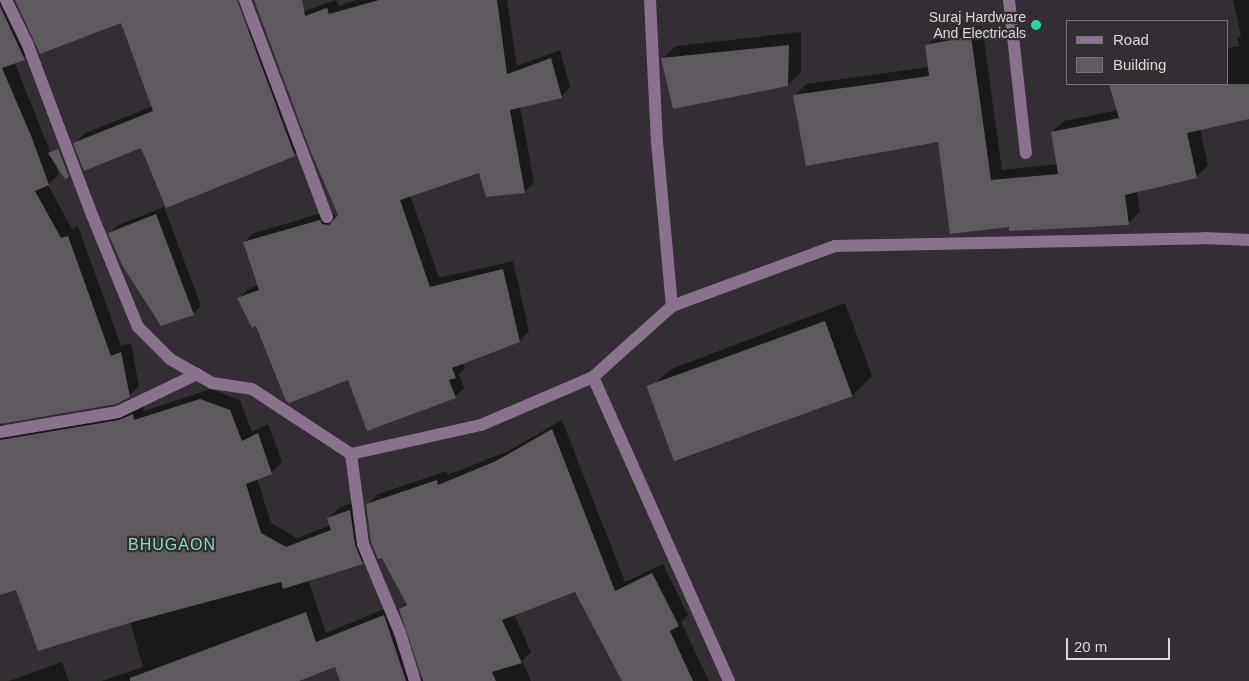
<!DOCTYPE html>
<style>
body{margin:0}
#map{position:relative;width:1249px;height:681px;overflow:hidden;background:#332e33;font-family:Arial,sans-serif}
div>[style]{position:absolute}
.shadow>*{inset:0;background:#0007}
.building>*{inset:0;background:#5e595f;transform-origin:0 0}
.minor>*{height:12px;margin:-6px;padding:0 6px;transform-origin:6px;border-radius:6px;background:#8a728e}
.dots>*{width:14px;height:14px;translate:-50% -50%;box-sizing:border-box;border:2px solid #332e33;border-radius:50%}
span{translate:-50% -50%;white-space:nowrap;text-align:center;line-height:1.15;-webkit-text-stroke:4.5px #332e33;paint-order:stroke}
.poi-label{font-size:14px;color:#dbd8db}
.right{translate:-100% -50%;text-align:right}
.quarter-label{font-size:16px;color:#82dfbf;letter-spacing:1px}
.legend{position:absolute;left:1066px;top:20px;width:162px;height:65px;box-sizing:border-box;background:#332e33;border:1px solid #767276;margin:0;padding:6px 9px;list-style:none;font-size:15px;color:#dbd8db}
.legend li{display:flex;align-items:center;gap:10px;height:25px}
.legend b{width:25px;border:1px solid #767276}
.scale{position:absolute;left:1066px;top:638px;width:104px;height:22px;box-sizing:border-box;border:2px solid #dbd8db;border-top:0;padding-left:6px;font-size:15px;line-height:18px;white-space:nowrap;color:#dbd8db;-webkit-text-stroke:4px #332e33;paint-order:stroke}
</style>
<div id="map">
<div class="shadow">
<div style="clip-path:polygon(0 0,34px 49px,15px 64px,59px 174px,48px 185px,72px 229px,78px 226px,121px 346px,131px 343px,139px 386px,129px 396px,3px 422px,4px 427px,143px 405px,144px 411px,211px 389px,240px 400px,252px 432px,268px 424px,282px 462px,271px 473px,257px 478px,271px 523px,297px 538px,331px 525px,328px 518px,339px 508px,360px 500px,365px 535px,372px 553px,362px 563px,308px 579px,326px 633px,394px 605px,417px 673px,424px 679px,400px 609px,407px 602px,367px 505px,378px 494px,447px 471px,448px 475px,508px 451px,562px 420px,625px 582px,663px 564px,688px 615px,681px 622px,709px 681px,623px 681px,576px 591px,514px 614px,531px 652px,522px 661px,531px 681px,341px 681px,336px 665px,295px 681px,102px 681px,143px 667px,130px 622px,17px 589px,0 594px)"></div>
<div style="clip-path:polygon(16px 0,231px 0,244px 31px,260px 26px,305px 144px,294px 155px,75px 143px,85px 133px,153px 106px,122px 21px)"></div>
<div style="clip-path:polygon(336px 0,339px 6px,357px 0,507px 0,517px 66px,560px 50px,570px 87px,561px 97px,520px 106px,534px 183px,524px 192px,480px 171px,410px 195px,439px 278px,513px 261px,529px 331px,520px 341px,463px 363px,465px 368px,459px 374px,464px 388px,455px 397px,349px 378px,257px 325px,239px 298px,248px 289px,259px 285px,244px 242px,254px 233px,329px 211px,336px 216px,339px 214px,276px 21px)"></div>
<div style="clip-path:polygon(1233px 0,1249px 0,1249px 118px,1200px 129px,1208px 165px,1196px 177px,1137px 191px,1140px 212px,1128px 223px,1010px 226px,939px 140px,794px 96px,806px 84px,929px 67px,927px 45px,938px 34px,982px 26px,1002px 170px,1058px 164px,1052px 132px,1064px 121px,1118px 110px,1110px 84px,1228px 84px,1228px 48px,1240px 46px,1237px 39px,1241px 35px)"></div>
<div style="clip-path:polygon(801px 32px,801px 72px,788px 85px,662px 59px,676px 46px)"></div>
<div style="clip-path:polygon(164px 207px,201px 306px,193px 314px,110px 233px,118px 225px)"></div>
<div style="clip-path:polygon(845px 303px,872px 376px,853px 395px,650px 389px,669px 370px)"></div>
<div style="clip-path:polygon(62px 662px,69px 681px,9px 681px)"></div>
</div>
<div class="building">
<div style="clip-path:polygon(15px 0,237px 0,295px 156px,166px 208px,141px 148px,84px 171px,73px 143px,153px 111px,121px 23px,40px 54px)"></div>
<div style="clip-path:polygon(254px 0,302px 0,305px 16px,327px 8px,329px 14px,379px 0,497px 0,507px 74px,551px 58px,562px 98px,510px 110px,525px 193px,486px 197px,479px 173px,400px 200px,430px 287px,503px 269px,520px 342px,452px 368px,456px 378px,449px 380px,456px 398px,367px 431px,348px 380px,289px 403px,286px 401px,256px 326px,252px 328px,237px 298px,259px 290px,243px 242px,320px 220px,322px 224px,329px 225px,338px 215px,310px 150px)"></div>
<div style="clip-path:polygon(0 6px,25px 60px,2px 68px,32px 138px,49px 185px,35px 191px,61px 238px,68px 236px,111px 356px,121px 352px,130px 397px,116px 404px,0 424px)"></div>
<div style="clip-path:polygon(971px 36px,991px 180px,1058px 174px,1051px 132px,1119px 118px,1109px 84px,1249px 84px,1249px 119px,1187px 133px,1197px 178px,1125px 195px,1129px 225px,1009px 231px,1009px 227px,950px 234px,938px 142px,806px 166px,793px 95px,929px 76px,925px 45px)"></div>
<div style="clip-path:polygon(789px 45px,788px 86px,673px 109px,661px 58px)"></div>
<div style="clip-path:polygon(58px 149px,69px 177px,65px 179px,48px 153px)"></div>
<div style="clip-path:polygon(156px 214px,194px 315px,161px 326px,122px 265px,108px 233px)"></div>
<div style="left:825px;top:321px;width:80px;height:190px;rotate:70deg"></div>
<div style="clip-path:polygon(200px 399px,230px 410px,242px 441px,258px 433px,272px 474px,246px 484px,261px 533px,286px 547px,331px 530px,327px 518px,350px 510px,355px 545px,363px 564px,283px 589px,281px 582px,129px 623px,38px 651px,16px 590px,0 595px,0 440px,119px 420px,133px 414px,134px 420px)"></div>
<div style="clip-path:polygon(552px 429px,615px 591px,652px 573px,679px 626px,670px 631px,693px 681px,622px 681px,575px 592px,502px 620px,522px 663px,492px 672px,496px 681px,423px 681px,399px 609px,407px 605px,382px 558px,378px 559px,371px 542px,366px 504px,437px 480px,438px 485px,496px 461px)"></div>
<div style="clip-path:polygon(306px 612px,316px 642px,384px 615px,406px 681px,340px 681px,335px 667px,299px 681px,130px 681px,130px 678px)"></div>
</div>
<div class="minor">
<div style="left:6px;top:0;width:48px;rotate:64deg"></div>
<div style="left:27px;top:43px;width:184px;rotate:69.3deg"></div>
<div style="left:92px;top:215px;width:121px;rotate:67.7deg"></div>
<div style="left:138px;top:327px;width:45px;rotate:45deg"></div>
<div style="left:170px;top:359px;width:48px;rotate:29.7deg"></div>
<div style="left:212px;top:383px;width:40px;rotate:8.5deg"></div>
<div style="left:252px;top:389px;width:118px;rotate:33.3deg"></div>
<div style="left:351px;top:454px;width:133px;rotate:-12.6deg"></div>
<div style="left:481px;top:425px;width:122px;rotate:-23.2deg"></div>
<div style="left:593px;top:377px;width:106px;rotate:-41.9deg"></div>
<div style="left:245px;top:0;width:232px;rotate:69.3deg"></div>
<div style="left:650px;top:0;width:142px;rotate:87.2deg"></div>
<div style="left:657px;top:142px;width:165px;rotate:84.8deg"></div>
<div style="left:672px;top:306px;width:174px;rotate:-20.2deg"></div>
<div style="left:835px;top:246px;width:370px;rotate:-1.2deg"></div>
<div style="left:1205px;top:238px;width:44px;rotate:2.6deg"></div>
<div style="left:1009px;top:0;width:154px;rotate:83.7deg"></div>
<div style="left:593px;top:377px;width:333px;rotate:65.9deg"></div>
<div style="left:0;top:432px;width:120px;rotate:-9.6deg"></div>
<div style="left:118px;top:412px;width:88px;rotate:-25.7deg"></div>
<div style="left:351px;top:454px;width:91px;rotate:82.4deg"></div>
<div style="left:363px;top:544px;width:96px;rotate:67.4deg"></div>
<div style="left:400px;top:633px;width:50px;rotate:72.6deg"></div>
</div>
<div class="dots">
<div style="left:1036px;top:25px;background:#31d4a9"></div>
</div>
<div class="poi-label">
<span class="right" style="left:1026px;top:25px">Suraj Hardware<br>And Electricals</span>
</div>
<div class="quarter-label">
<span style="left:172px;top:545px">BHUGAON</span>
</div>
<ul class="legend">
<li><b style="height:6px;background:#8a728e"></b>Road</li>
<li><b style="height:14px;background:#5e595f"></b>Building</li>
</ul>
<div class="scale">20 m</div>
</div>
